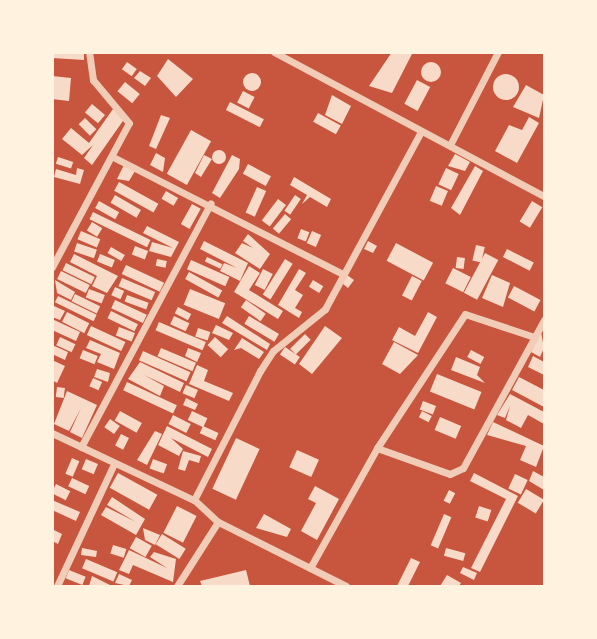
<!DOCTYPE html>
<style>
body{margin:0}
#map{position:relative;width:597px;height:639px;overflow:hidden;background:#c8553d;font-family:Spectral,serif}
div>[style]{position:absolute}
.building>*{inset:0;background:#f7dbc8;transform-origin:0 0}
.round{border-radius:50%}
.minor>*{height:7px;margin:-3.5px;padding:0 3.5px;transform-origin:3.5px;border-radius:3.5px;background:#f1ccb7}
span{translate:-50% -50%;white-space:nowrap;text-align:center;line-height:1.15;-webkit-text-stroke:7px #fff3e0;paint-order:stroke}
.frame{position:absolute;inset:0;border:54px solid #fff3e0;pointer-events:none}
</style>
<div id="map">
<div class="building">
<div style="clip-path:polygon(52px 52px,84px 52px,84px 60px,52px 58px)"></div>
<div style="clip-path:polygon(392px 52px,413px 52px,392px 93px,369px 86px)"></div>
<div style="clip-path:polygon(168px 59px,193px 79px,176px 97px,157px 76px)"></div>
<div class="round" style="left:421px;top:62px;width:20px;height:20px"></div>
<div style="left:127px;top:62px;width:12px;height:9px;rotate:35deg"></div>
<div style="clip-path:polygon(140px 71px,151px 78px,145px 86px,134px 78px)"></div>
<div class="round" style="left:243px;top:73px;width:18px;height:18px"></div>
<div class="round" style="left:493px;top:74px;width:26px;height:26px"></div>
<div style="clip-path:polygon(52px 76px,71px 78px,69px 101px,52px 99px)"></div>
<div style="left:417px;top:80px;width:15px;height:27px;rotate:28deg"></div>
<div style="left:125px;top:82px;width:19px;height:12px;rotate:39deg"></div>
<div style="clip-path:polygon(526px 85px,544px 95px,539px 118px,513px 107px)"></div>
<div style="left:243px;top:91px;width:13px;height:13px;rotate:27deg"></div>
<div style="clip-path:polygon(332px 95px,351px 106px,342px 124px,325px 115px)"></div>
<div style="left:230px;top:102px;width:38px;height:9px;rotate:27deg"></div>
<div style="left:92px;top:104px;width:17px;height:11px;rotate:40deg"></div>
<div style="clip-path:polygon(113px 109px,125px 118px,92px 165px,84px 158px,93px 145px,82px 155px,62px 139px,71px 128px,89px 143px)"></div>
<div style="left:318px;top:113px;width:26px;height:10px;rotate:29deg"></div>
<div style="clip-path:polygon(161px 115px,170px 118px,156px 149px,149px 146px)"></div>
<div style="clip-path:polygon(529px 117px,539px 123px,517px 163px,495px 151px,509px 125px,522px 130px)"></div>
<div style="left:85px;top:118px;width:16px;height:9px;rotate:45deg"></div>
<div style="left:191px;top:130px;width:23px;height:50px;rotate:29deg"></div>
<div class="round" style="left:212px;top:150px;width:14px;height:14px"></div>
<div style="clip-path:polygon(156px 153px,165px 158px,163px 172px,150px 165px)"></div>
<div style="clip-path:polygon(455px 154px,470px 162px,465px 171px,448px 166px)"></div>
<div style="clip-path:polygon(204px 155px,212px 159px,201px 177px,195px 173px)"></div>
<div style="clip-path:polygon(232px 155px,240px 159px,239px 169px,220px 198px,212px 193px)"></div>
<div style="left:58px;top:157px;width:16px;height:7px;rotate:18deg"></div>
<div style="left:248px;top:164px;width:26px;height:11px;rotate:28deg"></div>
<div style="clip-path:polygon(124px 165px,135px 171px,129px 181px,117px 179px)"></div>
<div style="clip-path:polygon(475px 166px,483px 171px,460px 215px,451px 208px)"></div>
<div style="clip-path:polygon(77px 168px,84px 170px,80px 184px,54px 177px,56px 169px,76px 175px)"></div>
<div style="left:446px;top:168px;width:14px;height:18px;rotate:25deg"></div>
<div style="clip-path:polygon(294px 177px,331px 199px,327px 207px,310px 197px,302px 204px,307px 195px,290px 185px)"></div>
<div style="left:119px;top:182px;width:45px;height:10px;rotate:29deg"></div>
<div style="left:436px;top:186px;width:13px;height:16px;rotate:23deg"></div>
<div style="left:257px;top:187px;width:10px;height:28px;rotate:24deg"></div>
<div style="left:166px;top:191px;width:14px;height:9px;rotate:30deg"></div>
<div style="left:115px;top:195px;width:30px;height:9px;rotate:30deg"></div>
<div style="left:295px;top:195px;width:7px;height:19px;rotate:34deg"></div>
<div style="left:278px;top:199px;width:10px;height:27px;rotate:37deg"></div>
<div style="left:99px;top:201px;width:23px;height:8px;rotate:29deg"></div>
<div style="left:532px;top:201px;width:12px;height:24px;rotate:31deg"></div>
<div style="left:192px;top:204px;width:10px;height:23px;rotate:29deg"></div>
<div style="left:93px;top:212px;width:64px;height:8px;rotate:26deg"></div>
<div style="left:285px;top:214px;width:8px;height:19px;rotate:40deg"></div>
<div style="left:92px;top:222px;width:12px;height:10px;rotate:31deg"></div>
<div style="clip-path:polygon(147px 226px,179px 242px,171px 257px,149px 251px,152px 242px,173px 248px,143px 233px)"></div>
<div style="left:301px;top:229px;width:9px;height:10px;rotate:21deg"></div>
<div style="left:81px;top:231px;width:21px;height:9px;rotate:23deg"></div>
<div style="left:312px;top:231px;width:10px;height:13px;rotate:24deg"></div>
<div style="clip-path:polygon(248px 234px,270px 254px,260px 269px,235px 253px,242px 243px,253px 248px,243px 241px)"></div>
<div style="clip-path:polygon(204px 241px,248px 263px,240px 281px,220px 271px,224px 263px,237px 268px,200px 249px)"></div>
<div style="clip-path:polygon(368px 241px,377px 246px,373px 253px,364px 249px)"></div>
<div style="left:77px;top:243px;width:21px;height:9px;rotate:19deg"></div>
<div style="left:396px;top:243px;width:42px;height:20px;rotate:28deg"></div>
<div style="left:476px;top:245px;width:9px;height:16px;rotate:13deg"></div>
<div style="left:135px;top:246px;width:14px;height:9px;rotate:21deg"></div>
<div style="left:111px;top:247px;width:16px;height:7px;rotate:30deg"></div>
<div style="left:507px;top:249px;width:30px;height:9px;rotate:27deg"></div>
<div style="left:485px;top:253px;width:15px;height:45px;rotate:28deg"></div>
<div style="clip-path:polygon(74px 254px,118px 276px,107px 293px,92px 286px,97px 276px,70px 262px)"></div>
<div style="left:100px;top:254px;width:16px;height:8px;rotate:22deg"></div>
<div style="left:207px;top:257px;width:17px;height:5px;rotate:25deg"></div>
<div style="left:457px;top:257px;width:8px;height:11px;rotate:7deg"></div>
<div style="left:157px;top:259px;width:10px;height:7px;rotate:11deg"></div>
<div style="left:285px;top:259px;width:9px;height:42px;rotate:32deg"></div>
<div style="left:191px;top:260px;width:42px;height:10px;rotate:24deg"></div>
<div style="left:66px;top:263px;width:32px;height:8px;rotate:26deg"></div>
<div style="left:126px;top:265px;width:42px;height:10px;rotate:25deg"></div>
<div style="clip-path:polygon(249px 266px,260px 273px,249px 290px,283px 311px,278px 319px,234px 292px)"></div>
<div style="left:453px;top:268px;width:20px;height:17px;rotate:27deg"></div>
<div style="left:263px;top:269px;width:11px;height:18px;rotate:27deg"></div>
<div style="clip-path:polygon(299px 269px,306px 273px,295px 290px,303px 295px,295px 308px,302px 312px,299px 318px,278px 305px)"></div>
<div style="left:61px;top:271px;width:32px;height:9px;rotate:26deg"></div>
<div style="left:189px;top:272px;width:38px;height:8px;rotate:29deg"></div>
<div style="clip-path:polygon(347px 275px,354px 280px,348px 288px,342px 283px)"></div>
<div style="clip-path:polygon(492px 275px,510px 283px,503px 307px,482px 298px)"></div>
<div style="left:412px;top:276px;width:11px;height:22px;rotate:27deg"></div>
<div style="left:122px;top:278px;width:36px;height:9px;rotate:23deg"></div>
<div style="clip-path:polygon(55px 280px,75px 292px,71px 300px,57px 293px)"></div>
<div style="left:313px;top:280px;width:12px;height:8px;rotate:31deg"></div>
<div style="left:514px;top:286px;width:30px;height:13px;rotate:28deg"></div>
<div style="left:115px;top:287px;width:10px;height:9px;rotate:24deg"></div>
<div style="left:89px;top:289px;width:17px;height:9px;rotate:21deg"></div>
<div style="left:190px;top:289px;width:38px;height:17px;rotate:22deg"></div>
<div style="left:75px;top:294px;width:28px;height:8px;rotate:26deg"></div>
<div style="left:127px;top:295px;width:23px;height:7px;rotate:20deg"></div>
<div style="left:58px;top:296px;width:43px;height:7px;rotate:26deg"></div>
<div style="left:115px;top:300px;width:35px;height:9px;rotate:25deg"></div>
<div style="left:246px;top:300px;width:24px;height:9px;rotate:35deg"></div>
<div style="clip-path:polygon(54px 306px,65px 311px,60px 320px,52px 317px)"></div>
<div style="left:178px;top:307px;width:15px;height:7px;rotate:28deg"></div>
<div style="left:111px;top:311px;width:30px;height:8px;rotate:26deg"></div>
<div style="left:67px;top:312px;width:25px;height:11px;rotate:27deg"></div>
<div style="clip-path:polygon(428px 312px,437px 317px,418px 353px,392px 340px,399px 327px,415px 336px)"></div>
<div style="left:174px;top:316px;width:17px;height:9px;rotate:25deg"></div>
<div style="clip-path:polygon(227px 316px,270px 344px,267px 350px,222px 323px)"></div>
<div style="left:249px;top:316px;width:35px;height:9px;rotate:31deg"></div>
<div style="clip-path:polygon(52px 319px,80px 332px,76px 341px,52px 330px)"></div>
<div style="left:159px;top:322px;width:51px;height:9px;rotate:23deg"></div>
<div style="clip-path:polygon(216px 325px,233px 333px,229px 340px,212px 333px)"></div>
<div style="left:91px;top:326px;width:38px;height:10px;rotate:25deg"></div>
<div style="clip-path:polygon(325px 326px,342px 338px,312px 374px,299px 364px)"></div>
<div style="left:119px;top:327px;width:17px;height:9px;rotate:21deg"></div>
<div style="left:198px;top:328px;width:13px;height:9px;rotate:18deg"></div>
<div style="clip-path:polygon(541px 332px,544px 348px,540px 357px,531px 352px)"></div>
<div style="left:305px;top:334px;width:8px;height:21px;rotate:45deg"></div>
<div style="left:60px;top:337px;width:17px;height:9px;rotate:25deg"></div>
<div style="left:215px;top:337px;width:18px;height:11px;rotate:43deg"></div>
<div style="clip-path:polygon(242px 338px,264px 352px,259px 359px,241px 348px,234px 350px)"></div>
<div style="clip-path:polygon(90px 340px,120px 353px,114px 369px,97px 362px,101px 354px,86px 348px)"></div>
<div style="clip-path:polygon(394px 342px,418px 355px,400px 374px,382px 364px)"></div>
<div style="clip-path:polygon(52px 345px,68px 352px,65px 360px,52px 354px)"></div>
<div style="left:285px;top:347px;width:18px;height:9px;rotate:34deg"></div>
<div style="left:161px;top:348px;width:38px;height:9px;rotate:23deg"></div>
<div style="clip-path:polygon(188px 348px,201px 353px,197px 362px,185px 356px)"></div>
<div style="left:83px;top:350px;width:16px;height:9px;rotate:22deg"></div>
<div style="left:471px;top:350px;width:15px;height:8px;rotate:28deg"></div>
<div style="left:143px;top:351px;width:52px;height:10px;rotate:24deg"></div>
<div style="clip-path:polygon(533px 356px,544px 362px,544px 375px,528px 367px)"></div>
<div style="clip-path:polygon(456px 357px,480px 367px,477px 375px,485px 383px,451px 370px)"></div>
<div style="clip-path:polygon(52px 360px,65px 366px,57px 383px,52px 380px)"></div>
<div style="clip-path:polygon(140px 362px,184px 383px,180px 392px,144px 375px,164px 386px,160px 396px,128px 379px)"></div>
<div style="clip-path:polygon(197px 365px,208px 370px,204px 381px,233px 393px,229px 401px,189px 384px)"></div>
<div style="clip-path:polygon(97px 369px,110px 373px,108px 382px,94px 377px)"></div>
<div style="left:437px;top:374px;width:48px;height:19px;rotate:22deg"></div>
<div style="clip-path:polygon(519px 377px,544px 390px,544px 407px,512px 390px)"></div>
<div style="left:93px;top:378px;width:10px;height:9px;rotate:24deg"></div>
<div style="left:127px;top:382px;width:55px;height:9px;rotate:25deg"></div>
<div style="left:186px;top:385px;width:13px;height:9px;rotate:23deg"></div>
<div style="left:57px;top:387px;width:8px;height:10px;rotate:7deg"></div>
<div style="clip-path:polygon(67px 391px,97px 405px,82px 438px,70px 432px,81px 408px,69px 431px,54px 424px)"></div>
<div style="clip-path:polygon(510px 394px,544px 412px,544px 424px,528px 415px,521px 428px,506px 420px,510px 406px,505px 418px,497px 415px)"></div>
<div style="clip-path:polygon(186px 398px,198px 404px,195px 410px,183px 405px)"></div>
<div style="left:423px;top:401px;width:14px;height:9px;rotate:21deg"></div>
<div style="left:120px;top:411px;width:25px;height:11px;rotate:29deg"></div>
<div style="left:192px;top:411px;width:17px;height:10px;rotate:25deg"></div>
<div style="left:422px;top:411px;width:11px;height:7px;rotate:27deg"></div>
<div style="left:173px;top:415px;width:20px;height:10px;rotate:27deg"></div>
<div style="left:440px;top:417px;width:23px;height:14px;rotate:23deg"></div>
<div style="left:110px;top:419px;width:12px;height:10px;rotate:35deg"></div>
<div style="clip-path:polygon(493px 422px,544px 446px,536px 467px,520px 460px,526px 446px,487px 435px)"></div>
<div style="clip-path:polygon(167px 426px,212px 449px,208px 457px,171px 438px,183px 449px,179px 456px,158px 445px)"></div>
<div style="left:203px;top:426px;width:17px;height:8px;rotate:24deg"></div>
<div style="clip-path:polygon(155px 431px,162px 434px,147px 465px,137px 460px)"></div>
<div style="left:121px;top:434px;width:9px;height:13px;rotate:27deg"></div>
<div style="left:236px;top:438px;width:26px;height:56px;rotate:25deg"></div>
<div style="left:297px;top:450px;width:24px;height:19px;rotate:24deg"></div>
<div style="clip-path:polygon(183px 451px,201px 456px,199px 463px,189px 460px,185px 471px,178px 469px)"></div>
<div style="left:72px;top:458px;width:8px;height:17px;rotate:23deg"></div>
<div style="left:86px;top:459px;width:13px;height:11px;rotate:23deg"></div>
<div style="left:153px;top:459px;width:15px;height:10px;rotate:20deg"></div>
<div style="clip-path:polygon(533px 471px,544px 477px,544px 490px,529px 481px)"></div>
<div style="left:118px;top:473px;width:45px;height:17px;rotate:29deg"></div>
<div style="clip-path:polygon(474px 473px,518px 496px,480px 572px,471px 568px,506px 499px,470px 481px)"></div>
<div style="left:515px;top:474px;width:14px;height:16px;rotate:25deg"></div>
<div style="left:72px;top:478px;width:19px;height:9px;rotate:25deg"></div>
<div style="left:56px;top:484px;width:16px;height:10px;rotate:27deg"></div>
<div style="clip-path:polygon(315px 486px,339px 499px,317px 540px,301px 531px,316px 503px,308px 499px)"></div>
<div style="left:526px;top:489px;width:21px;height:16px;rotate:31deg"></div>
<div style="left:449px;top:490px;width:7px;height:12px;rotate:27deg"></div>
<div style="clip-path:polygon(112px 497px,145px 519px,136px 535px,101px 515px,106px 507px,136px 522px,107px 505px)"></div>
<div style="clip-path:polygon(52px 500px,80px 512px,76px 521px,52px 510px)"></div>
<div style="left:177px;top:506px;width:22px;height:30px;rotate:27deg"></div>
<div style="left:479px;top:506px;width:13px;height:12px;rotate:18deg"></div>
<div style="clip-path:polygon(264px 514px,291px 529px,287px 537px,256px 528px)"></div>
<div style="left:444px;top:514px;width:8px;height:34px;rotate:23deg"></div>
<div style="clip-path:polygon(143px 528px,160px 535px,155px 545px,145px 540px)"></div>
<div style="clip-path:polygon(52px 529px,62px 534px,58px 544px,52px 541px)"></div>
<div style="left:162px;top:534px;width:28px;height:12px;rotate:32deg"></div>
<div style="left:136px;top:537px;width:18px;height:13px;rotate:29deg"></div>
<div style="left:113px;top:545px;width:14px;height:9px;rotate:17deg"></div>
<div style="clip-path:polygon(82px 548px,97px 551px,96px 557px,81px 555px)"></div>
<div style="left:446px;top:548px;width:20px;height:8px;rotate:15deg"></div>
<div style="clip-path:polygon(129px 550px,167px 568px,150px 557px,154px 552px,176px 559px,173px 582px,133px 565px,129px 574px,119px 570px)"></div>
<div style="clip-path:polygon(411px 558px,420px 562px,408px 586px,397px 586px)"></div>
<div style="left:86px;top:559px;width:34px;height:10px;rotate:23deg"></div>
<div style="clip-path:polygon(463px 567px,477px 573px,474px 580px,460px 573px)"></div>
<div style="left:69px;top:570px;width:18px;height:9px;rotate:22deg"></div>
<div style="clip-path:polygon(246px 570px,250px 586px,202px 586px,200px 581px)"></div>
<div style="clip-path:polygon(119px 574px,132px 580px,129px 586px,115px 583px)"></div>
<div style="clip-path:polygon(447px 575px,461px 583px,459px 586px,440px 586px)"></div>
<div style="clip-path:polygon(92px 576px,112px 586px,89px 586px)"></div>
</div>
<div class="minor">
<div style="left:274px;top:52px;width:306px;rotate:28.1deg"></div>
<div style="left:451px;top:143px;width:102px;rotate:-62.7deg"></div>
<div style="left:115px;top:158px;width:256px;rotate:27deg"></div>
<div style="left:52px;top:267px;width:163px;rotate:-61.9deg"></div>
<div style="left:129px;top:123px;width:56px;rotate:-129.9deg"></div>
<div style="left:93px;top:80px;width:28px;rotate:-98deg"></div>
<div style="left:52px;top:433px;width:157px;rotate:25.3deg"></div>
<div style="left:81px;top:447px;width:276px;rotate:-62deg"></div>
<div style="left:377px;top:448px;width:160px;rotate:-56.7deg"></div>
<div style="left:465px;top:314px;width:73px;rotate:18.4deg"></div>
<div style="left:310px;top:568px;width:137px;rotate:-60.8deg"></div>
<div style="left:377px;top:448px;width:77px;rotate:19.6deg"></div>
<div style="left:450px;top:474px;width:14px;rotate:-25deg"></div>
<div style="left:463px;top:468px;width:169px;rotate:-61.3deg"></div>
<div style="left:57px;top:586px;width:132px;rotate:-65deg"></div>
<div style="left:177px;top:586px;width:76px;rotate:-57.4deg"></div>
<div style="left:346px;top:586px;width:143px;rotate:-153.4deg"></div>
<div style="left:218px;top:522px;width:33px;rotate:-137deg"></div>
<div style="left:194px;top:500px;width:145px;rotate:-62.9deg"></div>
<div style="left:260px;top:371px;width:24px;rotate:-57deg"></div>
<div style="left:273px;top:351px;width:67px;rotate:-38.9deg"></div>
<div style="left:325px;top:309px;width:200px;rotate:-61.6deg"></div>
</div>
<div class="frame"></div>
</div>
